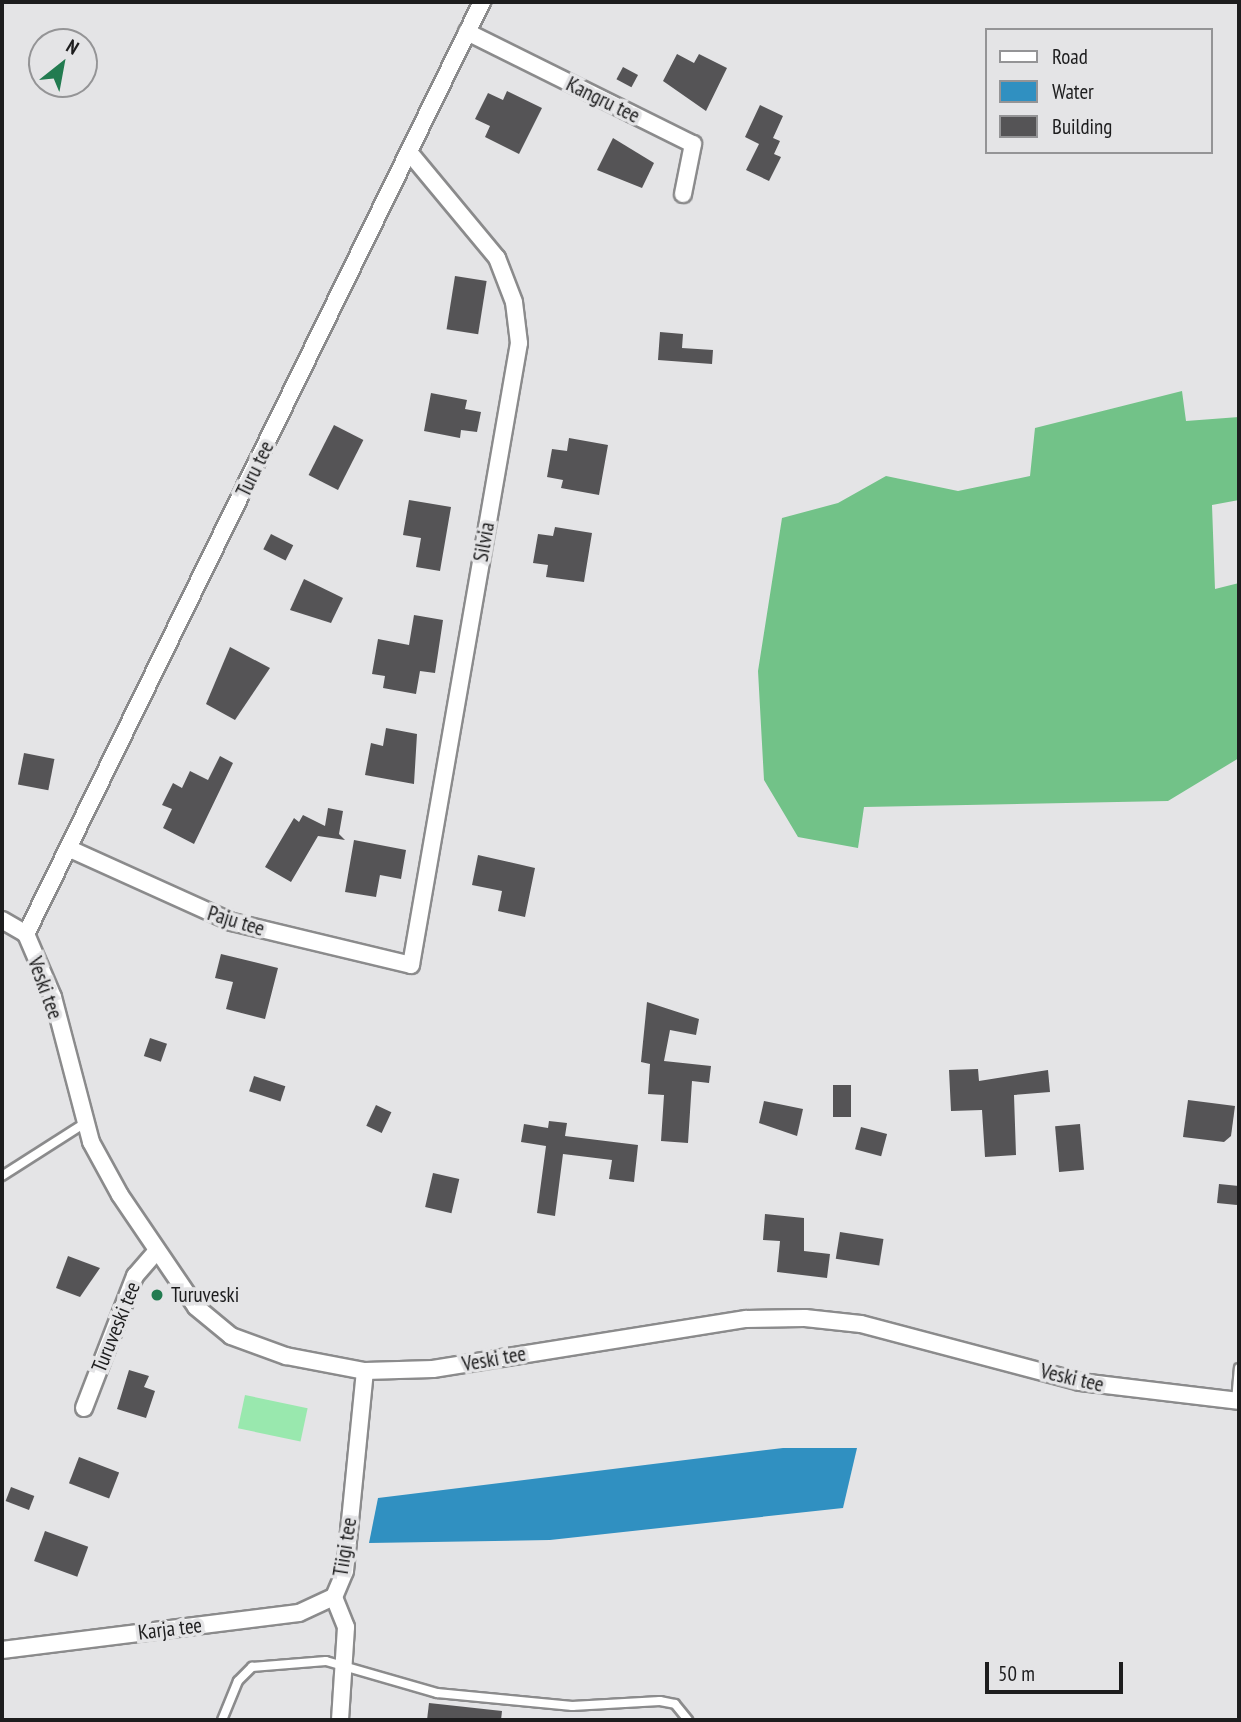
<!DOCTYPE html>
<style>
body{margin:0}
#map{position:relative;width:1241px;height:1722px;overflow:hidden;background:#e4e4e6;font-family:"PT Sans Narrow",sans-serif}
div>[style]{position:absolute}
.green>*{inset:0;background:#99e8ae;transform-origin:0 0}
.forest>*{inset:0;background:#72c288}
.water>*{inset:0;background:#3090c1}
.building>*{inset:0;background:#555456;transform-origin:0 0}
.roads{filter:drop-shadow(2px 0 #8b8b8c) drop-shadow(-2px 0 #8b8b8c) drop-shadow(0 2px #8b8b8c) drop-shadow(0 -2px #8b8b8c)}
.service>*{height:8px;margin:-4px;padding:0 4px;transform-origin:4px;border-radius:4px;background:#fff}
.minor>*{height:16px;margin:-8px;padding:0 8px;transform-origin:8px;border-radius:8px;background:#fff}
.dots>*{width:19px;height:19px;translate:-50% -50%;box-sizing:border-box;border:4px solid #e4e4e6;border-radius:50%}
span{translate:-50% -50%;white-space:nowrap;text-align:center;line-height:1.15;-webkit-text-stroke:7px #e4e4e6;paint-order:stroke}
.street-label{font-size:21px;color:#1d1d1e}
.poi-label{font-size:21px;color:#1d1d1e}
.left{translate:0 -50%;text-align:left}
.frame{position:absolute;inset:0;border:4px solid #1d1d1e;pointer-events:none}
.legend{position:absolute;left:985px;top:28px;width:228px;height:126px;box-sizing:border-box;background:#e4e4e6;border:2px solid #949496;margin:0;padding:9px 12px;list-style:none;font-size:21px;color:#1d1d1e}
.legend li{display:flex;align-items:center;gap:14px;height:35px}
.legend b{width:35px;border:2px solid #949496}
.north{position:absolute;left:28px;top:28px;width:70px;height:70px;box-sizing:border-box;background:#e4e4e6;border:2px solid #949496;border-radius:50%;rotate:31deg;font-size:19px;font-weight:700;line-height:28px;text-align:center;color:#1d1d1e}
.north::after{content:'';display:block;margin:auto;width:24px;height:32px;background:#227b50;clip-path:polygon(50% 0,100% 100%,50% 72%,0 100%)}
.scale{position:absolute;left:985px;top:1662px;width:138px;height:32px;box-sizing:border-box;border:4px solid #1d1d1e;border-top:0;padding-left:9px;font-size:21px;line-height:24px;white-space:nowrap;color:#1d1d1e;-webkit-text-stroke:5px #e4e4e6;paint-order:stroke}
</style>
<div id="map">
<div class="green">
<div style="left:245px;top:1395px;width:64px;height:34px;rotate:12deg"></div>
</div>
<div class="forest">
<div style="clip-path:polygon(1182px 391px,1186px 421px,1239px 417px,1239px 500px,1212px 505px,1215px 589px,1239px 583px,1239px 758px,1168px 801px,864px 807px,858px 848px,798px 837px,764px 780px,758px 671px,782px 518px,838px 503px,886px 476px,958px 491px,1030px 476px,1035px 428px)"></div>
</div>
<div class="water">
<div style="clip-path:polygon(783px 1448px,857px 1448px,843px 1508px,550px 1540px,369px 1543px,378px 1498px)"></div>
</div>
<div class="building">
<div style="clip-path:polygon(677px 54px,694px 63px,699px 54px,727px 68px,706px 111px,663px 81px)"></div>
<div style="left:623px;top:67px;width:17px;height:14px;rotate:28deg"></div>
<div style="clip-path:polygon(507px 91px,542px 108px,519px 154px,485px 137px,490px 126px,475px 119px,488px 93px,503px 100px)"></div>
<div style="clip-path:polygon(760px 105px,783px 116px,773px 138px,780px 141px,774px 154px,781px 157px,769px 181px,746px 170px,759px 144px,745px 137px)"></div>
<div style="clip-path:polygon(613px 138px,654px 163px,642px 188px,597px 170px)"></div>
<div style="left:455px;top:276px;width:32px;height:54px;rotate:9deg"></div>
<div style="clip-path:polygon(660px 332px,683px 334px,682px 348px,713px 350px,712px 364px,658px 360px)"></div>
<div style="clip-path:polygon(431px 393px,467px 400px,465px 409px,481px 412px,477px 432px,461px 430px,460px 438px,424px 431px)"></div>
<div style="left:334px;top:425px;width:33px;height:56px;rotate:27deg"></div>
<div style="clip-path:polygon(569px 438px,608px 445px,599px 495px,561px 488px,563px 480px,547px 477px,552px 449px,567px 451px)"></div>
<div style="clip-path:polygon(409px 500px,451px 507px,440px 571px,416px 567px,421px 538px,403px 535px)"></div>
<div style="clip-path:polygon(555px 527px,592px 533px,584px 582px,546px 577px,548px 565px,533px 563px,538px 534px,553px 536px)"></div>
<div style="left:271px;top:534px;width:25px;height:17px;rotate:27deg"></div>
<div style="clip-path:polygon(304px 579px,343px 598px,331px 623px,290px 610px)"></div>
<div style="clip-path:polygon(414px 615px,443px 620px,435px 673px,420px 671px,416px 694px,383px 688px,385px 676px,372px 674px,378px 639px,409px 645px)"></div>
<div style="clip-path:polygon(230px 647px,270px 668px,235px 720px,206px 704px)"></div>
<div style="clip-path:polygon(386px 728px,417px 734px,414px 784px,365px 775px,371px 743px,383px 746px)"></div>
<div style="left:24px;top:753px;width:31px;height:32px;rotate:11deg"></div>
<div style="clip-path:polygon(220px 756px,233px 763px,194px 844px,163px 828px,172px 809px,162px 805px,173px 783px,182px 788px,190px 771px,208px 780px)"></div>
<div style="clip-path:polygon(328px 808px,343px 811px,339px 834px,345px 840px,318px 836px,291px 882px,265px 867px,294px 818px,299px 822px,303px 815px,325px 826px)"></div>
<div style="clip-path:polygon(354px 840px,406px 850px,401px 879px,380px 875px,376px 897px,345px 892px)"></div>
<div style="clip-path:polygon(478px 855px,535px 868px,525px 917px,498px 911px,502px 891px,472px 885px)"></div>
<div style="clip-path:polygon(221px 954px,278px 968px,265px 1019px,226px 1009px,233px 982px,215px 978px)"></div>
<div style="clip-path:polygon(647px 1002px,699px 1019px,696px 1035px,670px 1030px,664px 1061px,711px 1066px,709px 1083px,692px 1081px,688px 1143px,661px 1141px,664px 1095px,648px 1094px,650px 1064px,641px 1062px)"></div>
<div style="left:150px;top:1038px;width:18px;height:19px;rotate:19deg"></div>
<div style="clip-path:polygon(978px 1069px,979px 1081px,1048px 1070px,1050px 1092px,1014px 1095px,1016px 1155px,985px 1157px,982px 1110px,951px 1111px,949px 1070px)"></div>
<div style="left:254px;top:1076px;width:33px;height:16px;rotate:18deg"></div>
<div style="left:833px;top:1085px;width:18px;height:32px"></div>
<div style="clip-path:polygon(1188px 1100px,1235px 1106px,1231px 1136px,1224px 1142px,1183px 1137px)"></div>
<div style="clip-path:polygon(764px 1101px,803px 1109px,797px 1136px,759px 1123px)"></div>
<div style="left:376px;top:1105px;width:17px;height:23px;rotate:25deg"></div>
<div style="clip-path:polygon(549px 1121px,567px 1123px,565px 1136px,638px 1145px,634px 1182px,609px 1179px,612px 1160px,563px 1154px,555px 1216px,537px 1213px,546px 1146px,521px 1142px,524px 1124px,548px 1128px)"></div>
<div style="left:1080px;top:1124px;width:46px;height:25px;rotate:85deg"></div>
<div style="left:861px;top:1127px;width:27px;height:23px;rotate:15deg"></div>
<div style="left:433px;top:1173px;width:27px;height:35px;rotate:13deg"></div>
<div style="left:1219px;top:1184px;width:20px;height:19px;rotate:6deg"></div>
<div style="clip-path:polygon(765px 1214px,804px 1218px,804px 1251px,830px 1254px,827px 1278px,777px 1272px,780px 1241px,763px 1240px)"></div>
<div style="left:840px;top:1232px;width:44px;height:27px;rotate:9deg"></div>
<div style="clip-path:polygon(68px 1256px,100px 1268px,80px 1297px,56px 1288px)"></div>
<div style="clip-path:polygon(129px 1370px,149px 1376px,144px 1387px,155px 1391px,146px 1418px,117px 1409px)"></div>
<div style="left:79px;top:1457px;width:43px;height:28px;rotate:21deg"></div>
<div style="left:11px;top:1487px;width:25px;height:15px;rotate:21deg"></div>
<div style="left:45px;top:1531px;width:46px;height:32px;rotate:20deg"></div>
<div style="clip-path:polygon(429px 1703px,502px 1711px,501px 1720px,427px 1720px)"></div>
</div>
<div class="roads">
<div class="service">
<div style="left:2px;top:1176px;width:98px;rotate:-32.6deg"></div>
<div style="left:1236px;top:1401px;width:33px;rotate:-85deg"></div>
<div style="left:222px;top:1720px;width:42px;rotate:-67.7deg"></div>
<div style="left:238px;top:1681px;width:20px;rotate:-45deg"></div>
<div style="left:252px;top:1667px;width:74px;rotate:-4.6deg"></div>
<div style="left:326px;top:1661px;width:116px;rotate:16.1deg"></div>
<div style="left:437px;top:1693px;width:136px;rotate:5.5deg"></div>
<div style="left:572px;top:1706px;width:88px;rotate:-3.3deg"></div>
<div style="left:660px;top:1701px;width:15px;rotate:11deg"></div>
<div style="left:675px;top:1704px;width:21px;rotate:51deg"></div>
</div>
<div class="minor">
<div style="left:467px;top:32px;width:252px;rotate:26.4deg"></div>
<div style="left:693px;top:144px;width:51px;rotate:101.3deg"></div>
<div style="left:70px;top:849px;width:178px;rotate:24.3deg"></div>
<div style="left:232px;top:922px;width:184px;rotate:13.5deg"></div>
<div style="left:411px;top:965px;width:631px;rotate:-80.15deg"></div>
<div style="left:519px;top:343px;width:41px;rotate:-97deg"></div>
<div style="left:514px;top:302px;width:47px;rotate:-111.1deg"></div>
<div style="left:497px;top:258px;width:138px;rotate:-129.7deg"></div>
<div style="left:2px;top:920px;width:28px;rotate:30deg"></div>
<div style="left:26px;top:934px;width:69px;rotate:66.8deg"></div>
<div style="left:53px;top:997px;width:150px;rotate:75.3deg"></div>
<div style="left:91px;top:1142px;width:60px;rotate:61.3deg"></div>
<div style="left:120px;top:1195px;width:135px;rotate:55.8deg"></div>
<div style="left:196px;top:1307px;width:45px;rotate:39.6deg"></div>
<div style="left:231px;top:1336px;width:59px;rotate:20deg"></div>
<div style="left:286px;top:1356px;width:80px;rotate:10.8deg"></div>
<div style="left:365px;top:1371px;width:68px;rotate:-1.7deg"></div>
<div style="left:433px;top:1369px;width:317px;rotate:-9.1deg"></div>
<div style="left:746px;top:1319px;width:59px;rotate:-1deg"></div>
<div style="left:805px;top:1318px;width:56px;rotate:6.1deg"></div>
<div style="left:861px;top:1324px;width:227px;rotate:14.8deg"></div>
<div style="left:1080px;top:1382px;width:160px;rotate:6.8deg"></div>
<div style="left:26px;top:934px;width:1038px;rotate:-63.93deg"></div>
<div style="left:84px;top:1408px;width:142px;rotate:-68.9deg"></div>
<div style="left:135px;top:1276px;width:32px;rotate:-49deg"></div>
<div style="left:2px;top:1650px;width:299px;rotate:-7.1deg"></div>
<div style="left:299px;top:1613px;width:38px;rotate:-25deg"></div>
<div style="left:340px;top:1720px;width:93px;rotate:-86.3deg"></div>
<div style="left:346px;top:1627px;width:32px;rotate:-112deg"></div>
<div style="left:334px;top:1597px;width:28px;rotate:-67deg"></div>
<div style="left:345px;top:1571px;width:201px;rotate:-84.3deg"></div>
</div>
</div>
<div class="dots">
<div style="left:157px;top:1295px;background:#227b50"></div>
</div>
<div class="street-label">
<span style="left:603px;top:100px;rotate:26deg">Kangru tee</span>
<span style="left:255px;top:469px;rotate:-64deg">Turu tee</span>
<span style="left:484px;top:542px;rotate:-80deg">Silvia</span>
<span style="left:236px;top:921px;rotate:17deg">Paju tee</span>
<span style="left:45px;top:988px;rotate:70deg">Veski tee</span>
<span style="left:116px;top:1327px;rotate:-68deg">Turuveski tee</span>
<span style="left:494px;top:1359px;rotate:-10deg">Veski tee</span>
<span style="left:1072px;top:1378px;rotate:13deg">Veski tee</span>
<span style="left:345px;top:1547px;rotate:-81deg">Tiigi tee</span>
<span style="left:170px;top:1629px;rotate:-7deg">Karja tee</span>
</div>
<div class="poi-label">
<span class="left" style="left:171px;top:1295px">Turuveski</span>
</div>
<div class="frame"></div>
<ul class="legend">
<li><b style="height:9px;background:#fff"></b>Road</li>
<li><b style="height:19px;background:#3090c1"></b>Water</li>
<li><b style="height:19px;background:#555456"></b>Building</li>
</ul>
<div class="north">N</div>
<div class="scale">50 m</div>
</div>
